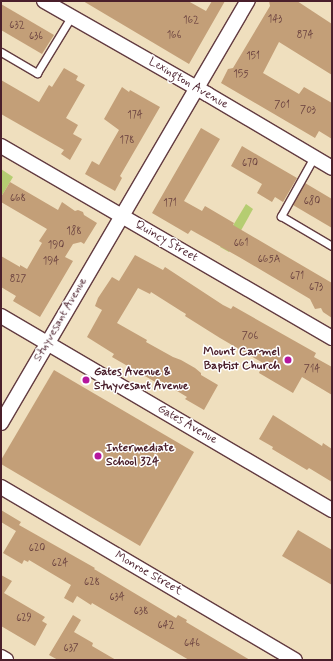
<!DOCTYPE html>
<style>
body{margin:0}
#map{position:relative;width:333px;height:661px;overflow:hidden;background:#efdfbe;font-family:Mynerve,sans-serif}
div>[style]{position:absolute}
.green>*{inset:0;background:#b5cd71}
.building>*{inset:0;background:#c39f78}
.roads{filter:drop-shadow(1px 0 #633c41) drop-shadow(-1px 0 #633c41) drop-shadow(0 1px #633c41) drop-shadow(0 -1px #633c41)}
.lane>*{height:7px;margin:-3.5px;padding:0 3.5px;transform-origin:3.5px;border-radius:3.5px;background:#fff}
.street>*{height:14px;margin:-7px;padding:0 7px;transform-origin:7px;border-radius:7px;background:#fff}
.dots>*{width:11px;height:11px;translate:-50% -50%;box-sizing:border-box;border:2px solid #fff;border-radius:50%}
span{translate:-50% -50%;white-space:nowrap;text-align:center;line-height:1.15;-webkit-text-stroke:3px #fff;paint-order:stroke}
.number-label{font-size:10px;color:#683f3e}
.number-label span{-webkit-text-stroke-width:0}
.street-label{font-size:12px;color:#4a1f2b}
.poi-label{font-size:12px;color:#4a1f2b;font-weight:700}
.right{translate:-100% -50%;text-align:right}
.left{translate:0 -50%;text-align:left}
.frame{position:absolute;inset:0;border:2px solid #4a1f2b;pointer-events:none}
</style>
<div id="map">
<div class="green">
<div style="clip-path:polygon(1px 169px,13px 177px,1px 197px)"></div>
<div style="clip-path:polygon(246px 204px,253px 209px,229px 252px,220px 247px)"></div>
</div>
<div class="building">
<div style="clip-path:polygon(83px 1px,188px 1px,206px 11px,212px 1px,225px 1px,189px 64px)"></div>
<div style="clip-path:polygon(269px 1px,297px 1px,332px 24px,332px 75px,279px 42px,263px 73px,299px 94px,304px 87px,332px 103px,332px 139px,319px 131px,315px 138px,221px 83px,228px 69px,233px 68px,270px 6px)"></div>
<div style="clip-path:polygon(1px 4px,54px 35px,42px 54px,1px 30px)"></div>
<div style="clip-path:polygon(64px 68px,78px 76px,76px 80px,85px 85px,66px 118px,78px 125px,73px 134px,82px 139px,70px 160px,61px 154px,64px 150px,1px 114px,1px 80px,39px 102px,49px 85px,52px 87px)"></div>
<div style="clip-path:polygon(122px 87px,129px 92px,130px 90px,160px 107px,120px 176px,122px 178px,115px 191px,85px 174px,92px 161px,99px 165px,119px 130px,104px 119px)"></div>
<div style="clip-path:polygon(201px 128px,220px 139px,184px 201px,202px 211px,205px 206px,234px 223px,233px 225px,332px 283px,332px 318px,323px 312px,321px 308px,315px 309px,310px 299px,239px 257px,191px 230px,188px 234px,152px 213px)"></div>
<div style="clip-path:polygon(242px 146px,297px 178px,283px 202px,275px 197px,272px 202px,257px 193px,262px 184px,231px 166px)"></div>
<div style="clip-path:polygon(10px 182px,58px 210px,62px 202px,75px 211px,78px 210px,83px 212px,84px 215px,97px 223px,84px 244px,81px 242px,73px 244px,65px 257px,73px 261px,40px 317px,13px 301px,16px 296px,1px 287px,1px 256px,20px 267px,20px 265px,27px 269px,42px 243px,39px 241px,47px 229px,1px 202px,1px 197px)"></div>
<div style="clip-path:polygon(305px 183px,332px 199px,332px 228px,293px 205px)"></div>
<div style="clip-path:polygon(135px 255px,163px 270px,165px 267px,223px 305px,231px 309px,233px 306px,316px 353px,314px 357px,332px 367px,332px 395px,302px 377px,293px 393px,259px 373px,263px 363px,220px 338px,185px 316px,186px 314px,181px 311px,151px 292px,150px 294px,138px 288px,117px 323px,147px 340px,146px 342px,173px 357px,181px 360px,195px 368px,201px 373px,201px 375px,218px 385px,204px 410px,185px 399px,187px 397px,159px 380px,157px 383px,112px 357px,114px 354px,87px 337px,102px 310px,95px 306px,98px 298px,112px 277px,119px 281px)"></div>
<div style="clip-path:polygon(54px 370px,194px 452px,140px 546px,1px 464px,1px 460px)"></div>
<div style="clip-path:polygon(273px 415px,322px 446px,323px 443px,332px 449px,332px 482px,309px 468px,307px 470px,272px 449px,273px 447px,259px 439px)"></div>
<div style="clip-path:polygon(1px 510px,21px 522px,19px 525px,95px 568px,94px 569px,176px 618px,178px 615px,187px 620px,186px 622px,250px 660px,189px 660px,92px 603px,91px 605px,77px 596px,73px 603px,64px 598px,71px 585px,29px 560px,28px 562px,24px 560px,22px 564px,3px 553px,16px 531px,1px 522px)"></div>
<div style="clip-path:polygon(298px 530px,332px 550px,332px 585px,282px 556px)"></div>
<div style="clip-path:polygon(1px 575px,12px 581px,4px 593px,45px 617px,42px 621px,47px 624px,35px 646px,1px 626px)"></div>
<div style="clip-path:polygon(73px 615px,81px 620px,74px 632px,93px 643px,92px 646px,116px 660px,58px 660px,49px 655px)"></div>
</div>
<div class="roads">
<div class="lane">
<div style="left:1px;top:52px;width:42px;rotate:30.3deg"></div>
<div style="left:37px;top:73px;width:66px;rotate:-58.7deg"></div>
<div style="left:314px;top:157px;width:68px;rotate:119.2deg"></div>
<div style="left:281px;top:216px;width:59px;rotate:30.5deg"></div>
</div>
<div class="street">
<div style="left:44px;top:1px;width:188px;rotate:29.7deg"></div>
<div style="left:207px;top:94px;width:145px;rotate:30.6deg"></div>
<div style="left:1px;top:146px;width:383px;rotate:30.1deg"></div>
<div style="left:1px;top:316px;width:384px;rotate:30.4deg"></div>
<div style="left:1px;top:423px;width:489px;rotate:-59.7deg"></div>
<div style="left:1px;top:487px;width:341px;rotate:30.5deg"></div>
<div style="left:1px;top:657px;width:6px;rotate:31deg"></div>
</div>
</div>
<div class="dots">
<div style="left:288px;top:360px;background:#b5179e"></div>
<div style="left:86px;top:380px;background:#b5179e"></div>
<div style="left:98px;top:456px;background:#b5179e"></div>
</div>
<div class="number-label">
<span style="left:275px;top:20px">143</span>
<span style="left:191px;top:21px">162</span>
<span style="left:17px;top:26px">632</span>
<span style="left:174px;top:36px">166</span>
<span style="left:305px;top:36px">874</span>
<span style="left:36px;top:37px">636</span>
<span style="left:253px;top:57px">151</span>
<span style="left:241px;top:75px">155</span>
<span style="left:282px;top:106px">701</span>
<span style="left:308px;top:111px">703</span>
<span style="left:135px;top:116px">174</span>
<span style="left:127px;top:141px">178</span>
<span style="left:250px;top:164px">670</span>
<span style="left:18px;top:199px">668</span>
<span style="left:312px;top:202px">680</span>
<span style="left:170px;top:204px">171</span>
<span style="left:74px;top:232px">188</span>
<span style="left:241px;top:244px">661</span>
<span style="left:56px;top:246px">190</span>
<span style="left:269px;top:260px">665A</span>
<span style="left:51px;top:262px">194</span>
<span style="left:297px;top:277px">671</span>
<span style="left:18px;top:280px">827</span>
<span style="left:316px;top:288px">673</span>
<span style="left:250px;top:337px">706</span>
<span style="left:312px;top:370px">714</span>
<span style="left:37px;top:549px">620</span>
<span style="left:60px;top:564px">624</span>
<span style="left:92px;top:583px">628</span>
<span style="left:117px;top:598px">634</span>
<span style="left:141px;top:612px">638</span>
<span style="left:24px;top:619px">629</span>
<span style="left:166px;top:626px">642</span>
<span style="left:192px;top:644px">646</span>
<span style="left:71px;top:649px">637</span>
</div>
<div class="street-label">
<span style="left:188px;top:84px;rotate:30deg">Lexington Avenue</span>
<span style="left:166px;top:242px;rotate:30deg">Quincy Street</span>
<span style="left:61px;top:320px;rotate:-60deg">Stuyvesant Avenue</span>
<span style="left:187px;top:425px;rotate:30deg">Gates Avenue</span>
<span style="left:148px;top:574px;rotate:30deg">Monroe Street</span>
</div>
<div class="poi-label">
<span class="right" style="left:280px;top:360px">Mount Carmel<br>Baptist Church</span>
<span class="left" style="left:94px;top:380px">Gates Avenue &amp;<br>Stuyvesant Avenue</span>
<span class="left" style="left:106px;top:456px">Intermediate<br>School 324</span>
</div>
<div class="frame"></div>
</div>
